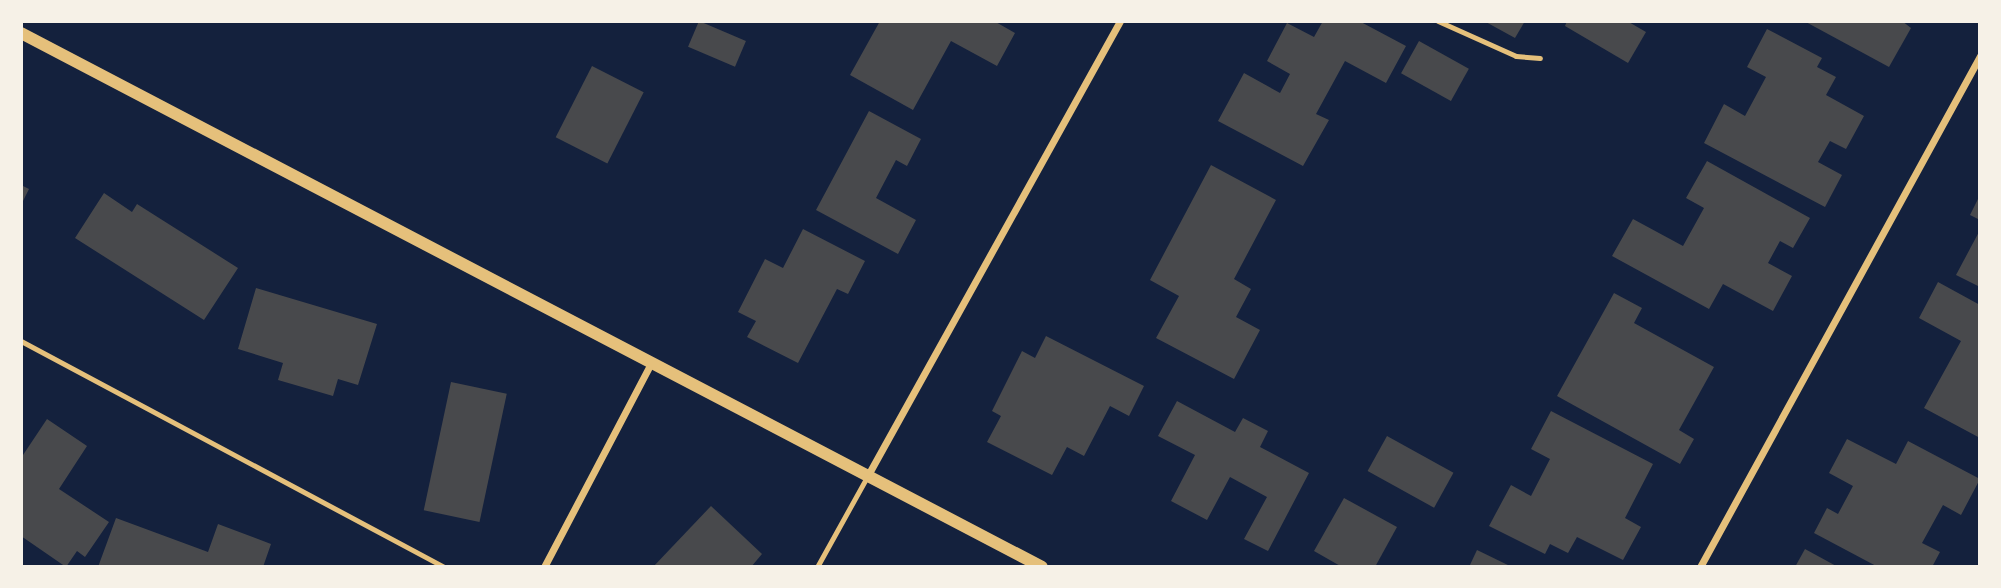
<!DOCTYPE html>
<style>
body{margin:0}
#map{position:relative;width:2001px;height:588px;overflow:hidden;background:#14213d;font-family:Cabin,sans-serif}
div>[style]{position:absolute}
.building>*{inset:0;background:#48494c;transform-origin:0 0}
.service>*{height:5px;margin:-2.5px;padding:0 2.5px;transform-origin:2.5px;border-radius:2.5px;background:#e5c07b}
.minor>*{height:7px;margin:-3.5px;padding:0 3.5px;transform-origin:3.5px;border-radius:3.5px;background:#e5c07b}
.tertiary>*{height:12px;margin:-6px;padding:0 6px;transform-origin:6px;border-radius:6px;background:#e5c07b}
span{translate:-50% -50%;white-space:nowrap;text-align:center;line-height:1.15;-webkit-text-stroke:6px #f6f1e7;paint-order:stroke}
.frame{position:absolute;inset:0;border:23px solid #f6f1e7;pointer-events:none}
</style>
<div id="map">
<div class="building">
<div style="left:699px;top:21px;width:51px;height:28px;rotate:23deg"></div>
<div style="clip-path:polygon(880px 21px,994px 21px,1015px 33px,997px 66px,951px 41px,913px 110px,850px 75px)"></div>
<div style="clip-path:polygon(1323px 21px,1359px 21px,1406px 46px,1386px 83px,1345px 61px,1316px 114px,1329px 120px,1303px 166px,1218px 121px,1244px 73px,1280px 93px,1290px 74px,1267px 61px,1287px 23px,1314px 37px)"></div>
<div style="clip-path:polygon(1484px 21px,1525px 21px,1515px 38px)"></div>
<div style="clip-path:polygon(1567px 21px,1627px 21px,1646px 32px,1628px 63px,1565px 26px)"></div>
<div style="clip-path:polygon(1804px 21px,1902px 21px,1911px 28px,1889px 67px)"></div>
<div style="clip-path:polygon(1767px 29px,1822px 58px,1817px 67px,1836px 77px,1826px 95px,1864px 116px,1846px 149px,1830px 141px,1818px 162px,1842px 175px,1825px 207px,1704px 143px,1724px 104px,1745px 116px,1766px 77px,1747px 67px)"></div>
<div style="left:1419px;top:41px;width:57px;height:37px;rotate:29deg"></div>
<div style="left:592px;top:66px;width:58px;height:80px;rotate:27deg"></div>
<div style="clip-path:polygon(869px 111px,921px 139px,907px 166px,896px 160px,876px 198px,916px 220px,898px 254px,816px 210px)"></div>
<div style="clip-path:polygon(1707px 161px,1810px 218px,1793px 248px,1780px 241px,1768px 263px,1792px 276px,1773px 311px,1723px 284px,1709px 309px,1612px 256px,1633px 219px,1683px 246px,1704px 208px,1686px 198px)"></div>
<div style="clip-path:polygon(1211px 165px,1276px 200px,1234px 279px,1251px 289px,1236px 317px,1260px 330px,1234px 379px,1156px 338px,1179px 296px,1150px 280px)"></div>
<div style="clip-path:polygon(21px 185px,29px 189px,21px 205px)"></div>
<div style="clip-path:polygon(104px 193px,132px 212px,137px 204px,238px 268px,204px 320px,75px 238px)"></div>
<div style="clip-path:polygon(1980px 195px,1980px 220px,1970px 215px)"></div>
<div style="clip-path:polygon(803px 229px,865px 261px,848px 294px,837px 289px,798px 363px,747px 337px,756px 321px,738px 312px,765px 259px,783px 268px)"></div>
<div style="clip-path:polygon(1980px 230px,1980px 287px,1956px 275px)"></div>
<div style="clip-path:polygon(1938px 282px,1980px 305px,1980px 438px,1924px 408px,1961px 341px,1919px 318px)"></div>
<div style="clip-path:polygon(256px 288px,377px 324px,358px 385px,338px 379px,333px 396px,278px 380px,283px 363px,238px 349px)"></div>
<div style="clip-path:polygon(1614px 293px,1642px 308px,1634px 323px,1714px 367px,1679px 430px,1694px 439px,1680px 464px,1557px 396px)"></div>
<div style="clip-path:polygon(1046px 336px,1144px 386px,1129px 416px,1110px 406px,1084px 456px,1067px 447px,1052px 475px,987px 442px,1001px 416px,992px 411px,1022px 351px,1035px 358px)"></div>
<div style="left:451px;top:382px;width:57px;height:131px;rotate:12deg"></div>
<div style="clip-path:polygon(1177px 401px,1235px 432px,1243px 418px,1268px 431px,1260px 447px,1309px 473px,1268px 551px,1244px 539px,1267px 497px,1230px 477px,1207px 520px,1171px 501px,1195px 455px,1158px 436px)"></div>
<div style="clip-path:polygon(1551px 411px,1653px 464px,1625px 518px,1641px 527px,1623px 560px,1577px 537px,1568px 553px,1550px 544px,1545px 554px,1489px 526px,1511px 485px,1531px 496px,1550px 459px,1531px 449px)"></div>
<div style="clip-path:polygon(47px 419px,87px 446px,59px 489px,109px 522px,85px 557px,77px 551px,66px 567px,21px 536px,21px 458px)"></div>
<div style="left:1387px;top:436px;width:76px;height:40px;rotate:29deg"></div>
<div style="clip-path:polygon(1847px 439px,1896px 464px,1908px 441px,1980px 479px,1961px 515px,1943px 505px,1922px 543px,1940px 552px,1932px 567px,1878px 567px,1814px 533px,1827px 508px,1838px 514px,1853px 486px,1829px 473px)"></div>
<div style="clip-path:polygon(1344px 498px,1397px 527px,1375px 567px,1342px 567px,1314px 551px)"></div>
<div style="clip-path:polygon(711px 506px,762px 554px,751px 567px,653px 567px)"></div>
<div style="clip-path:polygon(116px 518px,208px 552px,218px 524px,271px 544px,263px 567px,98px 567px)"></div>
<div style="clip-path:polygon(1805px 549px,1838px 567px,1795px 567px)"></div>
<div style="clip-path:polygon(1477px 550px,1512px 567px,1469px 567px)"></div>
</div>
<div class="service">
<div style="left:1438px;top:21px;width:85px;rotate:24.2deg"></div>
<div style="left:1516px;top:56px;width:24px;rotate:5deg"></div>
<div style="left:21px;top:341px;width:480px;rotate:28.1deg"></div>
<div style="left:817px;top:567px;width:105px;rotate:-61deg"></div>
</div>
<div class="minor">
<div style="left:868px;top:475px;width:519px;rotate:-60.97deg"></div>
<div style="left:544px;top:567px;width:230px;rotate:-62.3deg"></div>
<div style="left:1700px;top:567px;width:583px;rotate:-61.28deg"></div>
</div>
<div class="tertiary">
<div style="left:21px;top:33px;width:1152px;rotate:27.61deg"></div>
</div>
<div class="frame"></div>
</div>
